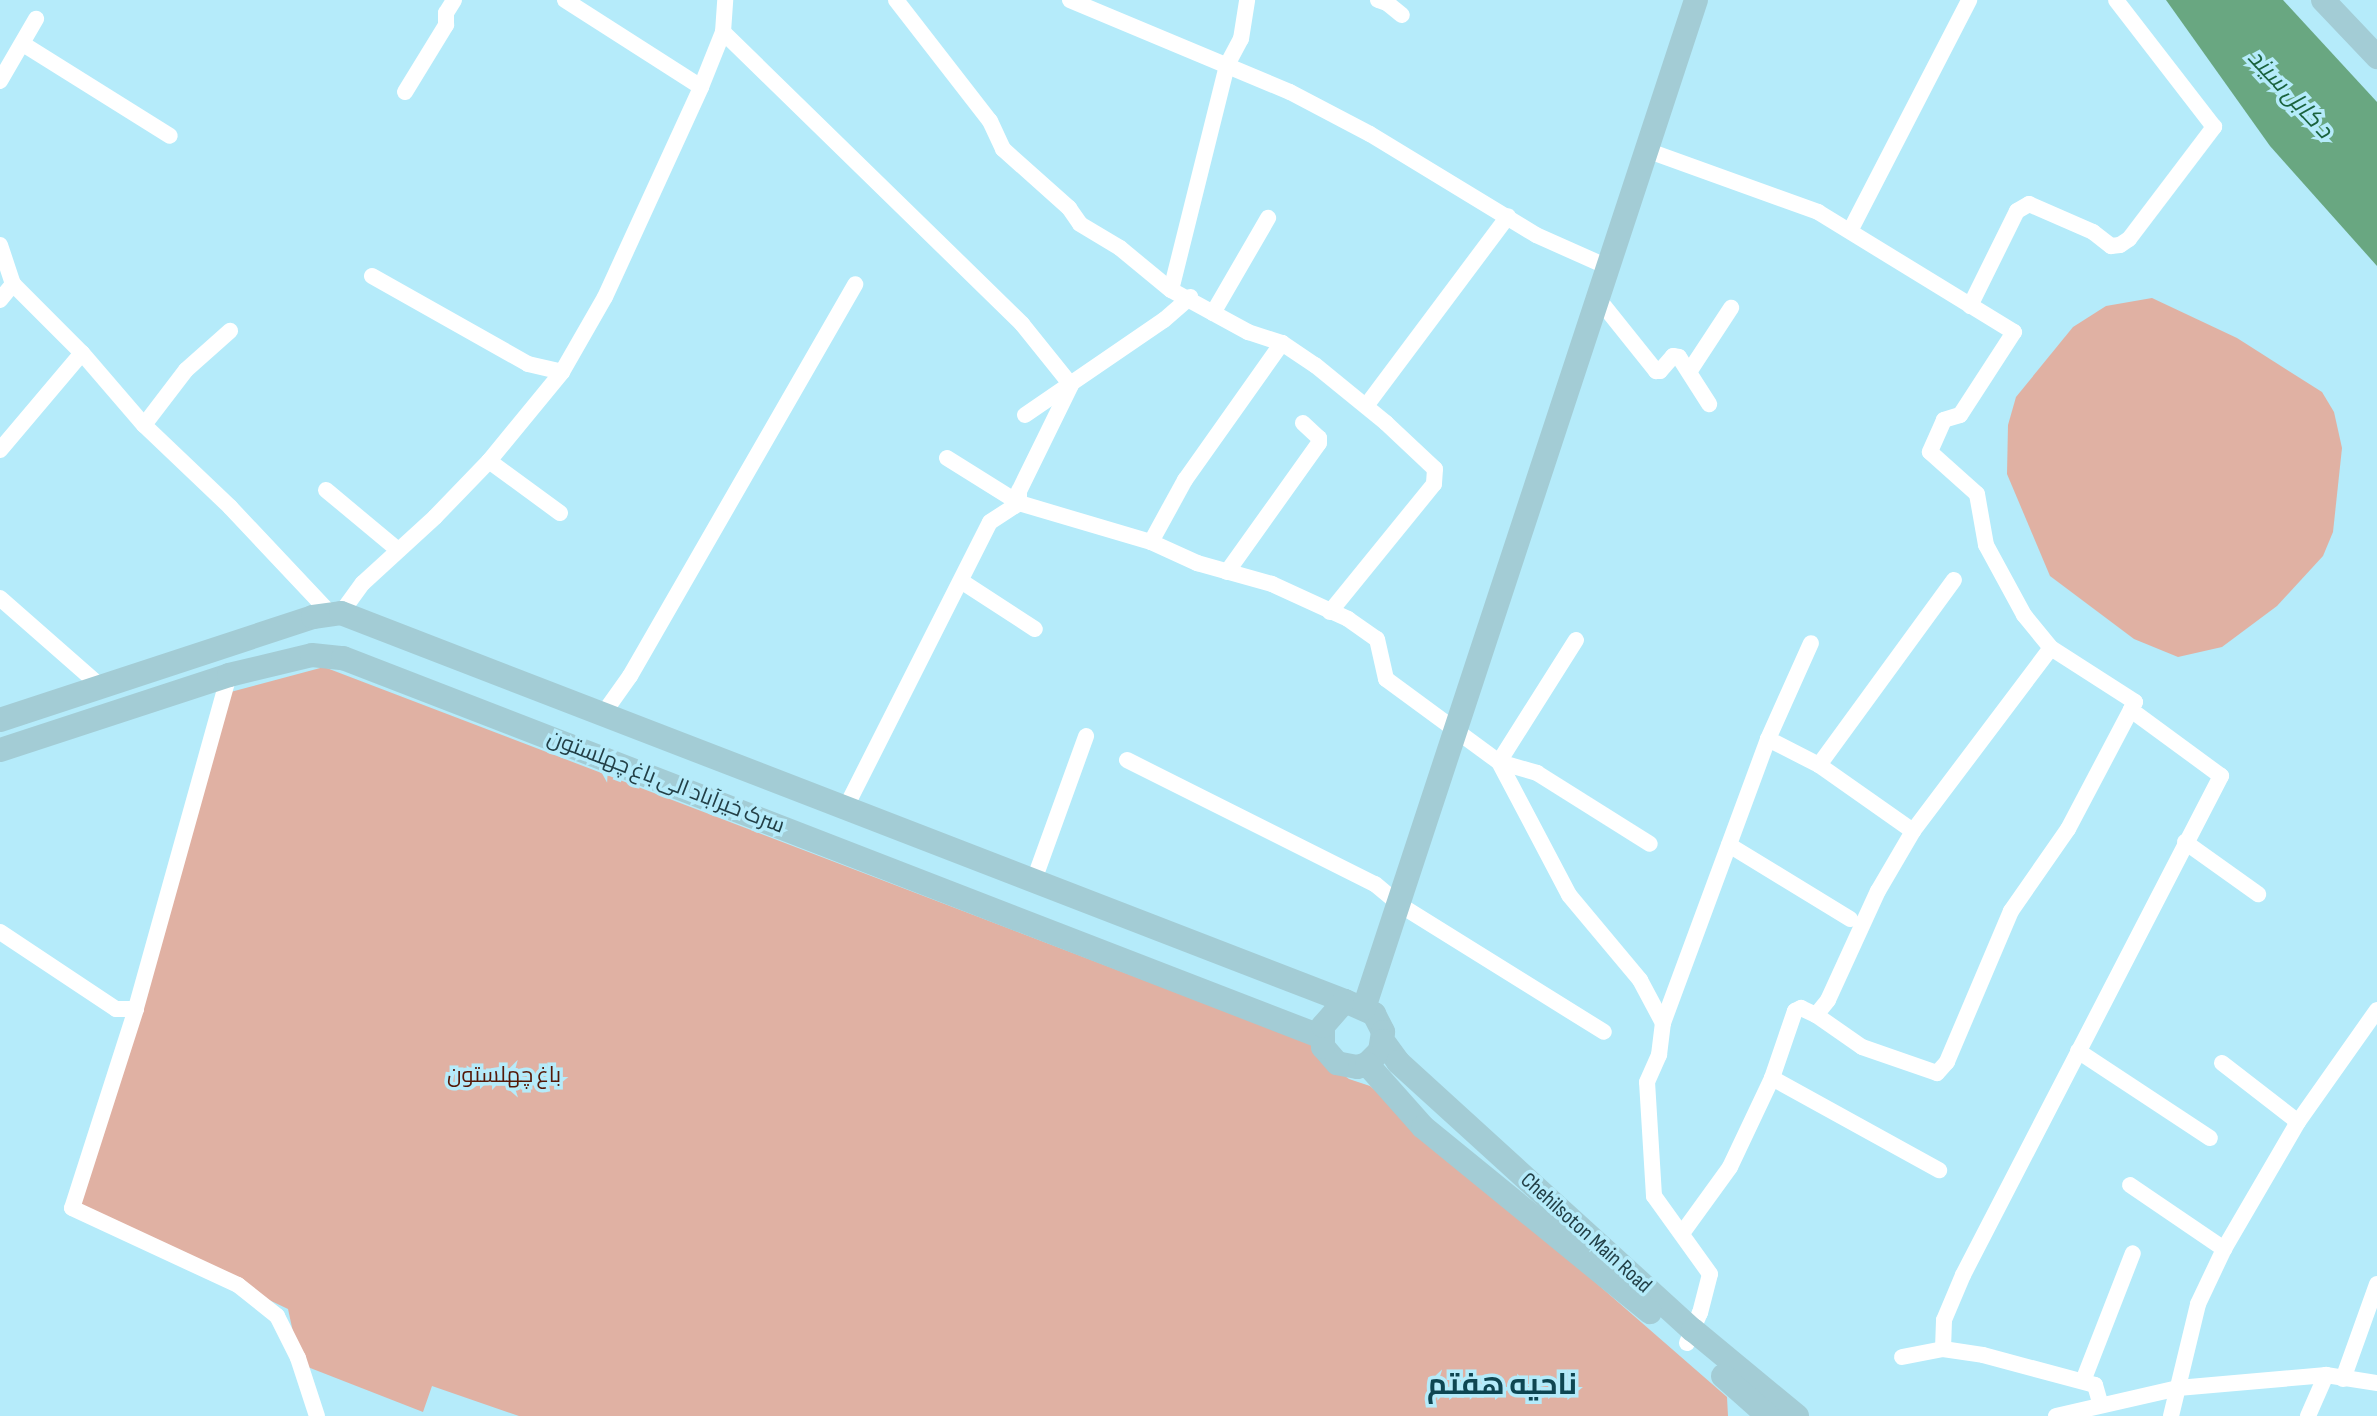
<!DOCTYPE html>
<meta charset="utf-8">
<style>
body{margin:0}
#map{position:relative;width:2377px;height:1416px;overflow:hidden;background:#b5ebfa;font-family:"Sofia Sans Condensed",Cairo,sans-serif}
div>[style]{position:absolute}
.green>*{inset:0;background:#e0b1a3}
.water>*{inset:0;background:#69a781}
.street>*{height:16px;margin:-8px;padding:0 8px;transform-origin:8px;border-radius:8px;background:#fff}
.secondary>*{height:24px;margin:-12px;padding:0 12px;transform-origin:12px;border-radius:12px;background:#a3ccd5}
span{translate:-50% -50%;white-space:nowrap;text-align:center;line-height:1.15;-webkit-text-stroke:7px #b5ebfa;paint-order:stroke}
.street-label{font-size:22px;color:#223f46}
.park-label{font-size:22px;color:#541807}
.water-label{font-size:24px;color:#1b633e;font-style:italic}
.district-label{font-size:30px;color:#0e4652;font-weight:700}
</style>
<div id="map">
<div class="green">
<div style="clip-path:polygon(2152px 298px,2237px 338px,2322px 392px,2334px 412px,2342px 448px,2333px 532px,2323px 556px,2277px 606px,2222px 647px,2178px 657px,2134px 639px,2050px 576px,2007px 474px,2008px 425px,2016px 397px,2073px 327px,2106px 306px)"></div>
<div style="clip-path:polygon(324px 667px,1311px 1044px,1331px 1066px,1349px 1079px,1370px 1086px,1727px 1397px,1728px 1416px,519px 1416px,432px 1386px,423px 1412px,300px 1364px,288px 1309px,76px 1207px,223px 694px)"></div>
</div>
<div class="water">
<div style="clip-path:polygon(2166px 0,2283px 0,2377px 102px,2377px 266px,2270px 146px)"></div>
</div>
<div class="street">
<div style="left:565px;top:0;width:161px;rotate:32.6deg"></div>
<div style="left:896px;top:0;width:153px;rotate:52.2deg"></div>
<div style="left:990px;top:121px;width:31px;rotate:65deg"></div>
<div style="left:1003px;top:149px;width:89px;rotate:41.8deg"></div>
<div style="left:1069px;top:208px;width:19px;rotate:55deg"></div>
<div style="left:1080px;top:224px;width:47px;rotate:31deg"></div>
<div style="left:1120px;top:248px;width:66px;rotate:39.5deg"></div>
<div style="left:1171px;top:290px;width:88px;rotate:28.6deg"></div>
<div style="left:1248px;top:332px;width:36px;rotate:18deg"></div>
<div style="left:1282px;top:343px;width:40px;rotate:34deg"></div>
<div style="left:1315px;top:365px;width:92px;rotate:39.2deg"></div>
<div style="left:1386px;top:423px;width:67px;rotate:43.2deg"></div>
<div style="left:1435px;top:469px;width:15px;rotate:94deg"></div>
<div style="left:1434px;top:484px;width:165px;rotate:129.1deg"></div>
<div style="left:1070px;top:0;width:238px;rotate:22.7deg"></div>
<div style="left:1290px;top:92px;width:90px;rotate:27.7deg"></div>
<div style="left:1370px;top:134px;width:194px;rotate:31.3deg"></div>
<div style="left:1536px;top:235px;width:81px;rotate:24deg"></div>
<div style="left:1378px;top:0;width:9px;rotate:18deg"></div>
<div style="left:1387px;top:3px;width:19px;rotate:39deg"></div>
<div style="left:723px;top:32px;width:418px;rotate:44.3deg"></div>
<div style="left:1022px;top:324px;width:78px;rotate:51.2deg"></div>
<div style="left:1071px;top:385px;width:118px;rotate:116.1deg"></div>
<div style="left:1019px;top:491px;width:12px;rotate:90deg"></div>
<div style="left:23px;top:44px;width:173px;rotate:32deg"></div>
<div style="left:0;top:81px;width:72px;rotate:-59.9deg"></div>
<div style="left:405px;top:92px;width:79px;rotate:-58.5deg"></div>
<div style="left:446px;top:25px;width:12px;rotate:-90deg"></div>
<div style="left:446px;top:13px;width:15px;rotate:-58deg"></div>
<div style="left:1649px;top:151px;width:180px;rotate:19.8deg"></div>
<div style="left:1818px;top:212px;width:230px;rotate:31.5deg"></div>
<div style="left:2014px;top:332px;width:99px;rotate:123deg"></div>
<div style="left:1960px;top:415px;width:17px;rotate:163deg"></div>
<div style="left:1944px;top:420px;width:35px;rotate:114deg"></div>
<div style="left:1930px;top:452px;width:63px;rotate:41.8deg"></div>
<div style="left:1977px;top:494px;width:52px;rotate:80deg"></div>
<div style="left:1986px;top:545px;width:80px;rotate:61.5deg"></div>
<div style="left:2024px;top:615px;width:43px;rotate:50.7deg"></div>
<div style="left:2051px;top:648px;width:100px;rotate:32.7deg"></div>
<div style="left:2135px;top:702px;width:144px;rotate:117.8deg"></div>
<div style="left:2068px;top:829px;width:100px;rotate:124.8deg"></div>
<div style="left:2011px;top:911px;width:164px;rotate:113deg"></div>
<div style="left:1947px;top:1062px;width:15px;rotate:132deg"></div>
<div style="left:1937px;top:1073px;width:79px;rotate:-160.9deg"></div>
<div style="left:1862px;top:1047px;width:56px;rotate:-145.2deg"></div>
<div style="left:1850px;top:231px;width:260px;rotate:-62.7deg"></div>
<div style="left:0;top:245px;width:41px;rotate:71.6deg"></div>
<div style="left:13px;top:284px;width:98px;rotate:45deg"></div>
<div style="left:82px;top:353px;width:95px;rotate:49.3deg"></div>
<div style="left:144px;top:425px;width:119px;rotate:43.6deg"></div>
<div style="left:230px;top:507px;width:147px;rotate:46.7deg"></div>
<div style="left:372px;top:276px;width:179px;rotate:29.4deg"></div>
<div style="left:528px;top:364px;width:35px;rotate:13deg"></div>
<div style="left:1171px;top:290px;width:232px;rotate:-76deg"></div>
<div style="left:1227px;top:65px;width:30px;rotate:-62deg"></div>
<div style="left:1241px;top:39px;width:39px;rotate:-81deg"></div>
<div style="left:0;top:300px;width:21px;rotate:-51deg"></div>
<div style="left:1600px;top:301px;width:90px;rotate:51.3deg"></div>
<div style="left:1656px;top:371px;width:4px"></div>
<div style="left:1660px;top:371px;width:20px;rotate:-49deg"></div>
<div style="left:1673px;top:356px;width:6px;rotate:9deg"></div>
<div style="left:1679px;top:357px;width:56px;rotate:57.4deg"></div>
<div style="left:1970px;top:306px;width:106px;rotate:-63.7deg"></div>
<div style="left:2017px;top:211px;width:14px;rotate:-30deg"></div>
<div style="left:2029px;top:204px;width:70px;rotate:23.6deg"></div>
<div style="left:2093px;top:232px;width:23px;rotate:38deg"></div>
<div style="left:2111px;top:246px;width:9px;rotate:-6deg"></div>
<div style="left:2120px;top:245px;width:11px;rotate:-34deg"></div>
<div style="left:2129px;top:239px;width:141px;rotate:-52.8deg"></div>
<div style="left:2214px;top:127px;width:160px;rotate:-127.7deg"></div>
<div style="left:1213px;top:313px;width:110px;rotate:-59.9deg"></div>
<div style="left:1689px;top:372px;width:77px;rotate:-56.7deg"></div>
<div style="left:1366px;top:406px;width:237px;rotate:-53.2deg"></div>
<div style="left:1025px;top:415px;width:168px;rotate:-34.4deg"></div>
<div style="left:1164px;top:320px;width:35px;rotate:-41deg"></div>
<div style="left:144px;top:425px;width:69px;rotate:-52.6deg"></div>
<div style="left:186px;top:370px;width:59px;rotate:-41.6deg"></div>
<div style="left:0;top:450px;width:127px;rotate:-49.8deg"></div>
<div style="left:947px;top:458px;width:85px;rotate:32deg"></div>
<div style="left:1019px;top:503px;width:138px;rotate:16.5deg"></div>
<div style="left:1151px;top:542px;width:51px;rotate:24.5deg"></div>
<div style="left:1197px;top:563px;width:78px;rotate:15.6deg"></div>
<div style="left:1272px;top:584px;width:84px;rotate:24.7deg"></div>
<div style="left:1348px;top:619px;width:35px;rotate:35deg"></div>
<div style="left:1377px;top:639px;width:41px;rotate:77.3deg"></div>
<div style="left:1386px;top:679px;width:140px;rotate:36.3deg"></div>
<div style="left:1499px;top:762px;width:150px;rotate:62.2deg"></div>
<div style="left:1569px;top:895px;width:111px;rotate:50.1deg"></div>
<div style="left:1640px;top:980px;width:49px;rotate:61.9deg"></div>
<div style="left:489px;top:461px;width:88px;rotate:36.2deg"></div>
<div style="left:326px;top:490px;width:94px;rotate:39.8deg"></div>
<div style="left:1151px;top:542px;width:71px;rotate:-61.3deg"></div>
<div style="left:1185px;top:480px;width:168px;rotate:-54.7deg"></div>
<div style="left:1227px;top:572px;width:158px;rotate:-54.5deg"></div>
<div style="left:1319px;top:443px;width:5px;rotate:-90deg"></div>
<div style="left:1319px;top:438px;width:22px;rotate:-137deg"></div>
<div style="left:961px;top:581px;width:88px;rotate:33deg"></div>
<div style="left:0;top:598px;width:133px;rotate:41.3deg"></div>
<div style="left:341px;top:613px;width:37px;rotate:-54deg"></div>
<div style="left:363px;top:583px;width:98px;rotate:-42.5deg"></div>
<div style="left:435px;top:517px;width:78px;rotate:-46deg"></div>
<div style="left:489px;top:461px;width:115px;rotate:-50.6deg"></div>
<div style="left:562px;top:372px;width:86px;rotate:-60.2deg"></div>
<div style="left:605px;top:297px;width:231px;rotate:-65.4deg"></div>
<div style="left:701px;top:87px;width:59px;rotate:-68.2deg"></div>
<div style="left:723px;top:32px;width:32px;rotate:-86deg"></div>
<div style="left:1576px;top:640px;width:144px;rotate:122.3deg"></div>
<div style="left:1499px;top:762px;width:40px;rotate:16deg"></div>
<div style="left:1537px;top:773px;width:133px;rotate:32.1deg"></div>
<div style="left:229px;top:675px;width:347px;rotate:105.6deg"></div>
<div style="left:136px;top:1009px;width:209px;rotate:107.8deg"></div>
<div style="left:72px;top:1208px;width:183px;rotate:24.9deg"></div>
<div style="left:238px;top:1285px;width:50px;rotate:38.5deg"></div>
<div style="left:277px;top:1316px;width:47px;rotate:63.4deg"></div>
<div style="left:298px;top:1358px;width:61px;rotate:71.9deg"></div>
<div style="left:603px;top:714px;width:47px;rotate:-54.6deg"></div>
<div style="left:630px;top:676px;width:452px;rotate:-60.1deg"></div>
<div style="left:1768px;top:739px;width:57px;rotate:27deg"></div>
<div style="left:1819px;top:765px;width:115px;rotate:35.1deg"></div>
<div style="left:1127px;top:760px;width:277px;rotate:26.6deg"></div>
<div style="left:1375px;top:884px;width:33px;rotate:40deg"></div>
<div style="left:1400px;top:905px;width:240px;rotate:31.9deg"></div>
<div style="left:1819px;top:765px;width:229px;rotate:-53.9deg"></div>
<div style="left:846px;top:807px;width:319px;rotate:-63.2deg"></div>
<div style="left:990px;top:522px;width:35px;rotate:-33deg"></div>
<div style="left:2185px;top:842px;width:90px;rotate:35.5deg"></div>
<div style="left:1729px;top:845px;width:142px;rotate:31.4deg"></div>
<div style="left:1034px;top:880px;width:153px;rotate:-70.1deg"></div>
<div style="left:0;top:932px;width:139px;rotate:33.6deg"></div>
<div style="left:116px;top:1009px;width:20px"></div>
<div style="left:2078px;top:1051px;width:158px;rotate:33.4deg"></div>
<div style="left:2222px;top:1063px;width:96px;rotate:37.8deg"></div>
<div style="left:1772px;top:1078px;width:191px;rotate:28.9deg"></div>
<div style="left:2130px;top:1185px;width:114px;rotate:34.2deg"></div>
<div style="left:1683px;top:1232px;width:80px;rotate:-54.1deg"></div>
<div style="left:1730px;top:1167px;width:98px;rotate:-64.7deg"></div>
<div style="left:1772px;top:1078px;width:71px;rotate:-71.1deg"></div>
<div style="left:1795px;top:1011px;width:7px;rotate:-27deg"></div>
<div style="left:1801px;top:1008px;width:17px;rotate:25deg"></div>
<div style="left:1816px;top:1015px;width:19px;rotate:-51deg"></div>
<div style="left:1828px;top:1000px;width:120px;rotate:-65.4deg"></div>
<div style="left:1878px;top:891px;width:69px;rotate:-59.7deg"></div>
<div style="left:1913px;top:831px;width:229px;rotate:-53deg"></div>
<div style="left:1687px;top:1343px;width:33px;rotate:-67deg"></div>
<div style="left:1700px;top:1313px;width:40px;rotate:-75.6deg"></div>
<div style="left:1710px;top:1274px;width:96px;rotate:-125.7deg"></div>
<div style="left:1654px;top:1196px;width:114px;rotate:-93.5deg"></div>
<div style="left:1647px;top:1082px;width:30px;rotate:-66deg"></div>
<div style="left:1659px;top:1055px;width:32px;rotate:-83deg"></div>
<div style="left:1663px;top:1023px;width:303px;rotate:-69.7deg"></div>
<div style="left:1768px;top:739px;width:105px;rotate:-65.9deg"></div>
<div style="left:1943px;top:1349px;width:29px;rotate:-88deg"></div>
<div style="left:1944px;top:1320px;width:49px;rotate:-67.1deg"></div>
<div style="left:1963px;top:1275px;width:562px;rotate:-62.66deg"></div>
<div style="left:2221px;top:776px;width:112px;rotate:-143.7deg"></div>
<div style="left:1902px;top:1357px;width:42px;rotate:-11deg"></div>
<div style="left:1943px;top:1349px;width:40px;rotate:8.5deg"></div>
<div style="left:1983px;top:1355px;width:116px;rotate:15deg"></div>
<div style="left:2095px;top:1385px;width:19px;rotate:74deg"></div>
<div style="left:2343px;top:1379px;width:101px;rotate:-70.3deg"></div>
<div style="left:2083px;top:1381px;width:137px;rotate:-68.7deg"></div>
<div style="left:2056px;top:1416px;width:125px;rotate:-12.9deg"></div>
<div style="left:2178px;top:1388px;width:149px;rotate:-5deg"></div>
<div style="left:2326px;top:1375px;width:52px;rotate:8.9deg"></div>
<div style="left:2171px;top:1416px;width:115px;rotate:-76.4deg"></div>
<div style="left:2198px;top:1304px;width:61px;rotate:-64.7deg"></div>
<div style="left:2224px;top:1249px;width:147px;rotate:-59.8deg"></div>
<div style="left:2298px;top:1122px;width:137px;rotate:-54.8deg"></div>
<div style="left:2308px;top:1416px;width:45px;rotate:-66.3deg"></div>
</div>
<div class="secondary">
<div style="left:2323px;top:0;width:79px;rotate:46.5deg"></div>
<div style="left:0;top:720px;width:330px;rotate:-18.2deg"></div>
<div style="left:313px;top:617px;width:28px;rotate:-8deg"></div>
<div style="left:341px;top:613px;width:1076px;rotate:21.13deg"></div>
<div style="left:0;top:750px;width:241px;rotate:-18.1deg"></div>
<div style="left:229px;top:675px;width:85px;rotate:-13.5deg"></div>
<div style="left:312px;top:655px;width:31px;rotate:6deg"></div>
<div style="left:343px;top:658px;width:1050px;rotate:21.16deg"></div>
<div style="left:1345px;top:1001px;width:32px;rotate:24deg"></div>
<div style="left:1374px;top:1014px;width:20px;rotate:63deg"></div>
<div style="left:1383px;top:1032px;width:19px;rotate:99deg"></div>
<div style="left:1380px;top:1051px;width:18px;rotate:135deg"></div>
<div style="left:1367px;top:1064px;width:10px;rotate:163deg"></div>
<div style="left:1357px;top:1067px;width:20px;rotate:-169deg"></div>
<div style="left:1337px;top:1063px;width:21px;rotate:-131deg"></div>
<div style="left:1323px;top:1047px;width:21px;rotate:-90deg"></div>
<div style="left:1323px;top:1026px;width:33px;rotate:-49deg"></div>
<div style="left:1364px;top:1008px;width:1061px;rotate:-71.77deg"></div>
<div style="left:1383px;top:1041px;width:26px;rotate:54deg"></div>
<div style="left:1398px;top:1062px;width:399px;rotate:42.3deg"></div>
<div style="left:1693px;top:1330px;width:135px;rotate:39.6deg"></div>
<div style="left:1367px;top:1064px;width:84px;rotate:48.4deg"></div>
<div style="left:1423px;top:1127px;width:293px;rotate:39.2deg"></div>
<div style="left:1723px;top:1376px;width:60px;rotate:41.6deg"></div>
</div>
<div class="street-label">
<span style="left:666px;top:782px;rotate:21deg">سرک خیرآباد الی باغ چهلستون</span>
<span style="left:1586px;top:1233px;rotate:42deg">Chehilsoton Main Road</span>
</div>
<div class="park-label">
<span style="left:504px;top:1076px">باغ چهلستون</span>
</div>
<div class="water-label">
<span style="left:2290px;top:94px;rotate:47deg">د کابل سيند</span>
</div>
<div class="district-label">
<span style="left:1502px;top:1385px">ناحیه هفتم</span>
</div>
</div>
